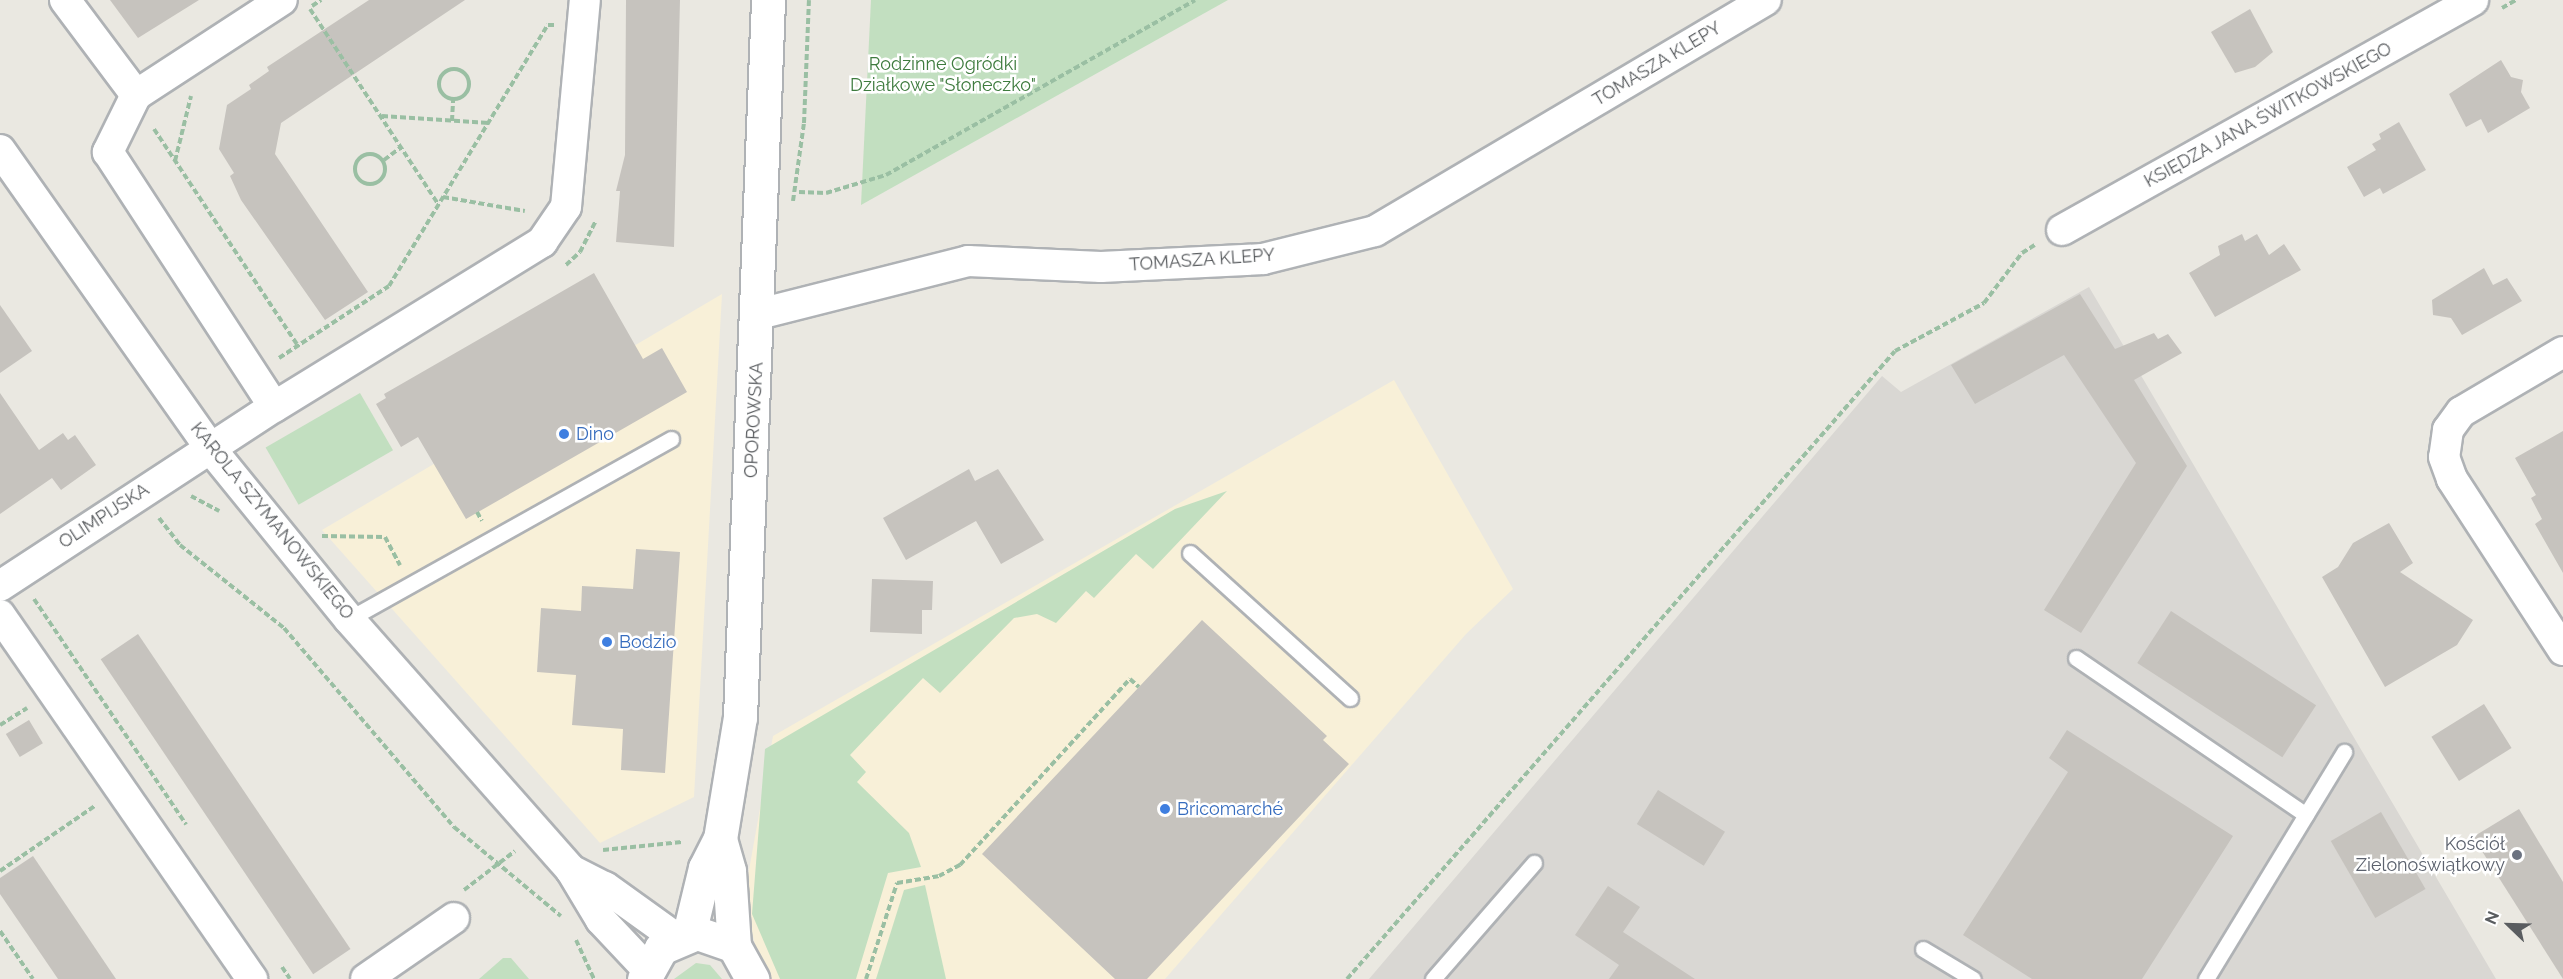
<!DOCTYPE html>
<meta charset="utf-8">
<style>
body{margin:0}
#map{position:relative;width:2563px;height:979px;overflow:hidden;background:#eae8e1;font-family:Raleway,sans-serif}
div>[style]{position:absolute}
.commercial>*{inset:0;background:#f8f0d8}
.industrial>*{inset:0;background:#d9d7d3}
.green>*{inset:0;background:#c2dfc0;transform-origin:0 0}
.building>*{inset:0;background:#c6c3be;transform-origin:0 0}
.path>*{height:4px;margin-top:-2px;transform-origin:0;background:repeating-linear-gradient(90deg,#9abfa3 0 6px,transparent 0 9px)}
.path>.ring{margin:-2px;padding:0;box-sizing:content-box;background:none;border:4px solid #9abfa3;border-radius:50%}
.roads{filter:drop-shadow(2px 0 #afb2b5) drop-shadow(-2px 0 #afb2b5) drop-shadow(0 2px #afb2b5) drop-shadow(0 -2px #afb2b5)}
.lane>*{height:15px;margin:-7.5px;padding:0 7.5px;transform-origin:7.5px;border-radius:7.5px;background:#fff}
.street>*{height:30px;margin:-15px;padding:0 15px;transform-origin:15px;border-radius:15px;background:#fff}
.secondary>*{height:33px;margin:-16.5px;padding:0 16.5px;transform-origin:16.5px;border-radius:16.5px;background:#fff}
.dots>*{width:16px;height:16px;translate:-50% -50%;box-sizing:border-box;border:3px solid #fff;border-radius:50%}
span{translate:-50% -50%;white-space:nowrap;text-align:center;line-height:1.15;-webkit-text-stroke:5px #fff;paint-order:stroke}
.street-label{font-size:18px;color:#5a5d60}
.park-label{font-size:18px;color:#3e7b3e}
.shop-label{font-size:18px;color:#366cbe}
.left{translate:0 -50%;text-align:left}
.worship-label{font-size:18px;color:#5b616d}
.right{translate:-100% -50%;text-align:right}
.north{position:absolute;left:2479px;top:895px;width:60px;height:60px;-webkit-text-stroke:4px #fff;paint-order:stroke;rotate:293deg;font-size:16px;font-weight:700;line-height:24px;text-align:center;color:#5a5d60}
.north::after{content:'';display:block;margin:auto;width:21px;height:27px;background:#5a5d60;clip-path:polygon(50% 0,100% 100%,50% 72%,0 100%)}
</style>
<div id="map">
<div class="commercial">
<div style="clip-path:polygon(722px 294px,694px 797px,600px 843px,322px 530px)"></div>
<div style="clip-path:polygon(1394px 380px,1513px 589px,1466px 634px,1165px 979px,763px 979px,744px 898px,773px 736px)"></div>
</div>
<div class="industrial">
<div style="clip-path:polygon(2089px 287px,2496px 979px,1369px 979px,1882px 376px,1901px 392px)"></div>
</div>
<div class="green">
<div style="clip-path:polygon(871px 0,1228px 0,861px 205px)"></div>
<div style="left:360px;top:393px;width:66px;height:109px;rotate:60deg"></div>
<div style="clip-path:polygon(1227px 491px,1153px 569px,1136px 554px,1094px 598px,1086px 591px,1056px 623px,1037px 614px,1014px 618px,940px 693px,923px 678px,850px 755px,866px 772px,857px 782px,909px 833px,921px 867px,888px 873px,856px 979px,780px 979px,752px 914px,765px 749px,1175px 509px)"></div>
<div style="clip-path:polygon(925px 885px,946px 979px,876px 979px,904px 890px)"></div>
<div style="clip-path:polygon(503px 958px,511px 958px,529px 979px,479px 979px)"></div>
<div style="clip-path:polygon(696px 963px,710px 965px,722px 979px,674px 979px)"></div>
</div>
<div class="building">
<div style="clip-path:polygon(110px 0,199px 0,138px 38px)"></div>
<div style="clip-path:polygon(369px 0,465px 0,281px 123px,275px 154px,368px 292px,325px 320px,241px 200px,230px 176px,234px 173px,219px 149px,227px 105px,251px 89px,249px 85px,269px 71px,267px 67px)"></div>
<div style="clip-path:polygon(626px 0,680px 0,674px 247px,616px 242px,620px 191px,616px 191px,625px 155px)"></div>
<div style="clip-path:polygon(2250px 9px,2273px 52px,2255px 67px,2235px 73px,2211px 32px)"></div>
<div style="clip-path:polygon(2501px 60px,2511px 77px,2523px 80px,2521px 92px,2530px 108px,2488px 133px,2481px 119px,2466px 127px,2449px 94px)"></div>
<div style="clip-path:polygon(2399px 122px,2426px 170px,2383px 194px,2380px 188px,2364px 197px,2347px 167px,2376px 150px,2372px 144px,2381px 139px,2379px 134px)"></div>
<div style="clip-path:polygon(2242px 234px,2245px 241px,2257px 234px,2269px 255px,2284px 244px,2301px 270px,2215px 317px,2189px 273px,2220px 255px,2218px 246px)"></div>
<div style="clip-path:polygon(2484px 268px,2493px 285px,2507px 278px,2522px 301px,2462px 335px,2451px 318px,2433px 315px,2432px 300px)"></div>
<div style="clip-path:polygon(594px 273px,643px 359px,662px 348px,687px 392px,466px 519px,418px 437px,401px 447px,376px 404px,386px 398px,384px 394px)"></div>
<div style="clip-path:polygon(2080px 294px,2115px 349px,2154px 333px,2158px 339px,2168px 334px,2182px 353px,2134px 380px,2187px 466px,2081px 633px,2044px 610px,2136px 463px,2064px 355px,1975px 404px,1951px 365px)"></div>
<div style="clip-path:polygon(0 305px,32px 351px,0 373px)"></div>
<div style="clip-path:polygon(0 393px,39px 450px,63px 433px,68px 440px,75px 435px,96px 465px,61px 490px,52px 478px,0 514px)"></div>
<div style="clip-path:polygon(2563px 431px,2563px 573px,2535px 524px,2542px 519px,2531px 498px,2536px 495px,2515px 458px)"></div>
<div style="clip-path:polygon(969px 469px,975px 481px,998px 469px,1044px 540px,1001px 564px,976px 521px,906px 560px,883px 518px)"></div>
<div style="clip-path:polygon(2389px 523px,2413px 563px,2400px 572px,2473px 620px,2457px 645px,2385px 687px,2322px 577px,2338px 567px,2353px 543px)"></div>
<div style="clip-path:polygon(636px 549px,680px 552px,665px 773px,621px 770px,623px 729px,572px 725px,576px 675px,537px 672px,541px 608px,581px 611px,582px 586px,633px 589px)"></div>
<div style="clip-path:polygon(872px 579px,933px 581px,932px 610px,922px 610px,922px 634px,870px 632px)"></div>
<div style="left:2171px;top:611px;width:173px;height:62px;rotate:33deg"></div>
<div style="clip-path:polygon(1202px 620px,1327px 736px,1323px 740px,1349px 764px,1147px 979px,1115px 979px,982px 854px)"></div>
<div style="left:138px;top:634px;width:380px;height:45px;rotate:56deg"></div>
<div style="left:2484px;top:704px;width:52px;height:62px;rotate:58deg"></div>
<div style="left:29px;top:720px;width:27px;height:27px;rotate:59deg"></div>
<div style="clip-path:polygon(2067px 730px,2233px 836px,2142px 979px,2032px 979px,1963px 935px,2068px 772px,2049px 758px)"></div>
<div style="left:1658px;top:790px;width:79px;height:40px;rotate:32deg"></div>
<div style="clip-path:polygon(2519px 809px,2563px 882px,2563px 979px,2473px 837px)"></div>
<div style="left:2381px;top:812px;width:89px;height:58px;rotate:60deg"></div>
<div style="clip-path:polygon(33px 856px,116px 979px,58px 979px,0 894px,0 878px)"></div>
<div style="clip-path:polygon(1608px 886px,1640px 907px,1623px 932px,1695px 979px,1609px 979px,1619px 965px,1575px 935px)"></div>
</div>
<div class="path">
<div style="left:312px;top:6px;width:11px;rotate:-34deg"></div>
<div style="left:2502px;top:8px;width:16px;rotate:-30deg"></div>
<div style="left:310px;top:9px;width:233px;rotate:56.7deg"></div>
<div class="ring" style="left:439px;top:69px;width:26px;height:26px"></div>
<div style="left:382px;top:116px;width:107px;rotate:3.7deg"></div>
<div style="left:452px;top:121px;width:21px;rotate:-87deg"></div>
<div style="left:154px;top:129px;width:260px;rotate:56.4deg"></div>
<div class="ring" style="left:355px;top:154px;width:26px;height:26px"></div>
<div style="left:384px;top:160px;width:21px;rotate:-37deg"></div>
<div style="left:175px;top:161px;width:67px;rotate:-76.2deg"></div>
<div style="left:799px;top:192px;width:27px;rotate:2deg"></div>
<div style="left:826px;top:193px;width:63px;rotate:-16.7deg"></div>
<div style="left:886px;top:175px;width:355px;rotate:-29.5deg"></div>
<div style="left:443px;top:197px;width:83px;rotate:9.7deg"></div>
<div style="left:793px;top:201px;width:79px;rotate:-82deg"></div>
<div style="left:804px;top:123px;width:123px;rotate:-87.7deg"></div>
<div style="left:566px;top:265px;width:19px;rotate:-43deg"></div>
<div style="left:580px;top:252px;width:34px;rotate:-63deg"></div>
<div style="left:279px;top:358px;width:131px;rotate:-33.2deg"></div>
<div style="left:389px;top:286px;width:306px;rotate:-58.7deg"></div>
<div style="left:548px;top:25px;width:6px"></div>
<div style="left:191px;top:496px;width:32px;rotate:28deg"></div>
<div style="left:477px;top:512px;width:10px;rotate:61deg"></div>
<div style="left:159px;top:518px;width:34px;rotate:52deg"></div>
<div style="left:180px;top:545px;width:133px;rotate:38.6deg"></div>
<div style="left:284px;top:628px;width:262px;rotate:49.5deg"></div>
<div style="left:454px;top:827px;width:139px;rotate:39.8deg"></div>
<div style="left:322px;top:536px;width:63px;rotate:0.9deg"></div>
<div style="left:385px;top:537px;width:32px;rotate:62deg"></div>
<div style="left:34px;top:599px;width:272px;rotate:56deg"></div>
<div style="left:0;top:725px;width:32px;rotate:-32deg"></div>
<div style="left:603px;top:850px;width:79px;rotate:-5.8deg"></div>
<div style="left:0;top:871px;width:116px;rotate:-34.5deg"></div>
<div style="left:464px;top:890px;width:64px;rotate:-37.4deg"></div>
<div style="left:0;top:931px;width:58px;rotate:55.5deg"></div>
<div style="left:576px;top:940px;width:43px;rotate:65.2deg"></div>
<div style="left:282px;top:967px;width:14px;rotate:56deg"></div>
<div style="left:866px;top:979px;width:101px;rotate:-72.1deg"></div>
<div style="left:897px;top:883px;width:43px;rotate:-9.5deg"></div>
<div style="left:939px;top:876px;width:24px;rotate:-28deg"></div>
<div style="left:960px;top:865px;width:252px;rotate:-47.6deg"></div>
<div style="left:1130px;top:679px;width:12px;rotate:42deg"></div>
<div style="left:1347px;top:979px;width:833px;rotate:-48.89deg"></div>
<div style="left:1895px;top:351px;width:101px;rotate:-28.3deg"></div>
<div style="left:1984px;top:303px;width:63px;rotate:-52.8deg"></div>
<div style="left:2022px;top:253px;width:15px;rotate:-32deg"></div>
</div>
<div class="roads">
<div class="lane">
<div style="left:1190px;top:553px;width:216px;rotate:42.2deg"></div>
<div style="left:349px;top:619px;width:369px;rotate:-29.2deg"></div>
<div style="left:2076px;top:658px;width:278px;rotate:34.3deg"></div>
<div style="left:1923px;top:949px;width:58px;rotate:31deg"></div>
<div style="left:1433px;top:979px;width:154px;rotate:-49deg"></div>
<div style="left:2206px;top:979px;width:266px;rotate:-58.7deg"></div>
</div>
<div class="street">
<div style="left:65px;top:0;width:119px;rotate:53.2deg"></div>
<div style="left:136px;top:95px;width:64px;rotate:116.2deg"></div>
<div style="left:108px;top:152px;width:304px;rotate:56.9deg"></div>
<div style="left:274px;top:407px;width:315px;rotate:-31.6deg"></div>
<div style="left:542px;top:242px;width:42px;rotate:-55.6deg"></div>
<div style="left:566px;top:207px;width:208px;rotate:-84.8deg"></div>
<div style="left:136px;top:95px;width:174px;rotate:-33.1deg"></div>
<div style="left:0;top:150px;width:365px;rotate:54.8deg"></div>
<div style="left:210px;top:448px;width:220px;rotate:50.9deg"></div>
<div style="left:349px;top:619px;width:335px;rotate:48.5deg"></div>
<div style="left:571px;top:870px;width:58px;rotate:59deg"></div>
<div style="left:601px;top:920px;width:67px;rotate:46.8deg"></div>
<div style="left:2062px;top:230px;width:471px;rotate:-29.2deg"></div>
<div style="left:759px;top:314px;width:216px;rotate:-14.2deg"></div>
<div style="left:968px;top:261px;width:133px;rotate:2.6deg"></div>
<div style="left:1101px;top:267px;width:162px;rotate:-2.8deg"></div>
<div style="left:1263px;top:259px;width:115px;rotate:-14deg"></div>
<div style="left:1375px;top:231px;width:454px;rotate:-30.6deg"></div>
<div style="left:2563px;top:352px;width:118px;rotate:149.5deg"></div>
<div style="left:2461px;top:412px;width:22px;rotate:126deg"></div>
<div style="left:2448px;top:430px;width:27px;rotate:98deg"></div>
<div style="left:2444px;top:457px;width:23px;rotate:70deg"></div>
<div style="left:2452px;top:479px;width:204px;rotate:57deg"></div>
<div style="left:0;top:586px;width:327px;rotate:-33.2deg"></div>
<div style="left:0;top:615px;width:443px;rotate:55.3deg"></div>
<div style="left:571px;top:870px;width:38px;rotate:27deg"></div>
<div style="left:605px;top:887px;width:87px;rotate:35.7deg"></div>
<div style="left:366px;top:979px;width:107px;rotate:-34.7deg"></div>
</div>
<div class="secondary">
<div style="left:720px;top:839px;width:33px;rotate:74deg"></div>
<div style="left:729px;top:871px;width:75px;rotate:86.2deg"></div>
<div style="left:689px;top:934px;width:68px;rotate:-76.4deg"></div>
<div style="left:705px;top:868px;width:33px;rotate:-63deg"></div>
<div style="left:720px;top:839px;width:124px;rotate:-80.7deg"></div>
<div style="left:740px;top:717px;width:718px;rotate:-87.76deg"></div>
<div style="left:644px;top:979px;width:35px;rotate:-61deg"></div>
<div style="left:661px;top:948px;width:39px;rotate:-23deg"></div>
<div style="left:697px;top:933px;width:39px;rotate:19deg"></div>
<div style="left:734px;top:946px;width:38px;rotate:61deg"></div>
</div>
</div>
<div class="dots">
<div style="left:564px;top:434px;background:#3f7fe0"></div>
<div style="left:607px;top:642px;background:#3f7fe0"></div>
<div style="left:1165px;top:809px;background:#3f7fe0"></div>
<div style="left:2517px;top:855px;background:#6b7280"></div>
</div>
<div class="street-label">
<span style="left:1657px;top:64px;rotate:-31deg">TOMASZA KLEPY</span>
<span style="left:2268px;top:115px;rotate:-29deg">KSIĘDZA JANA ŚWITKOWSKIEGO</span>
<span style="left:1202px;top:260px;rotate:-4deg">TOMASZA KLEPY</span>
<span style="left:754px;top:420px;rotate:-87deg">OPOROWSKA</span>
<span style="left:104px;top:516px;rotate:-33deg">OLIMPIJSKA</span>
<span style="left:272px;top:521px;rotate:51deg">KAROLA SZYMANOWSKIEGO</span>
</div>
<div class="park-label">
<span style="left:943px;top:75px">Rodzinne Ogródki<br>Działkowe "Słoneczko"</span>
</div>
<div class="shop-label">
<span class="left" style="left:576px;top:434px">Dino</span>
<span class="left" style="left:619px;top:642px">Bodzio</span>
<span class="left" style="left:1177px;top:809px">Bricomarché</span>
</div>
<div class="worship-label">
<span class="right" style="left:2505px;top:855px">Kościół<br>Zielonoświątkowy</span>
</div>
<div class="north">N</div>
</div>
